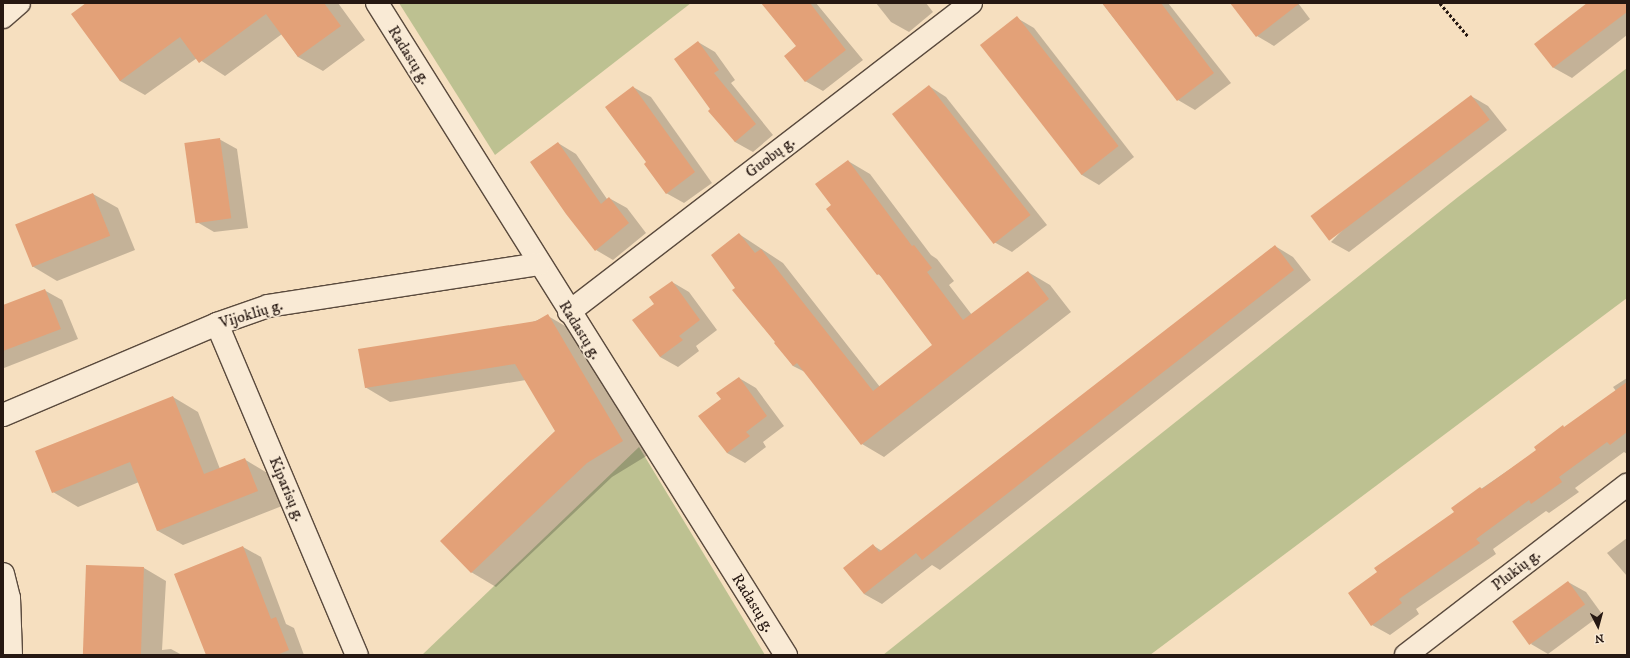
<!DOCTYPE html>
<meta charset="utf-8">
<style>
body{margin:0}
#map{position:relative;width:1630px;height:658px;overflow:hidden;background:#f6dfbf;font-family:"IM FELL DW Pica",serif}
div>[style]{position:absolute}
.green>*{inset:0;background:#bdc191}
.shadow>*{inset:0;background:#0003}
.building>*{inset:0;background:#e3a178;transform-origin:0 0}
.path>*{height:2.5px;margin-top:-1.25px;transform-origin:0;background:repeating-linear-gradient(90deg,#261812 0 3px,transparent 0 5px)}
.roads{filter:drop-shadow(1px 0 #5a4a3d) drop-shadow(-1px 0 #5a4a3d) drop-shadow(0 1px #5a4a3d) drop-shadow(0 -1px #5a4a3d)}
.minor>*{height:22px;margin:-11px;padding:0 11px;transform-origin:11px;border-radius:11px;background:#f9ead5}
span{translate:-50% -50%;white-space:nowrap;text-align:center;line-height:1.15;-webkit-text-stroke:3.5px #f9ead5;paint-order:stroke}
.street-label{font-size:16px;color:#261812}
.frame{position:absolute;inset:0;border:4px solid #261812;pointer-events:none}
.north{position:absolute;left:1578px;top:606px;width:40px;height:40px;-webkit-text-stroke:3px #f9ead5;paint-order:stroke;rotate:174deg;font-size:11px;font-weight:700;line-height:16px;text-align:center;color:#261812}
.north::after{content:'';display:block;margin:auto;width:14px;height:18px;background:#261812;clip-path:polygon(50% 0,100% 100%,50% 72%,0 100%)}
</style>
<div id="map">
<div class="green">
<div style="clip-path:polygon(399px 3px,691px 3px,495px 155px)"></div>
<div style="clip-path:polygon(1627px 68px,1627px 298px,1150px 655px,883px 655px,1458px 197px)"></div>
<div style="clip-path:polygon(639px 447px,765px 655px,422px 655px)"></div>
</div>
<div class="shadow">
<div style="clip-path:polygon(88px 3px,338px 3px,365px 40px,323px 71px,298px 57px,282px 34px,225px 76px,197px 58px,145px 95px,120px 81px)"></div>
<div style="clip-path:polygon(762px 3px,816px 3px,863px 60px,823px 91px,805px 81px,797px 46px)"></div>
<div style="clip-path:polygon(876px 3px,926px 3px,933px 12px,909px 32px,891px 22px)"></div>
<div style="clip-path:polygon(1102px 3px,1168px 3px,1231px 83px,1195px 110px,1178px 100px)"></div>
<div style="clip-path:polygon(1232px 3px,1298px 3px,1310px 19px,1274px 46px,1257px 36px)"></div>
<div style="clip-path:polygon(1589px 3px,1627px 3px,1627px 35px,1572px 78px,1554px 68px,1536px 44px)"></div>
<div style="clip-path:polygon(1017px 18px,1034px 28px,1134px 157px,1099px 185px,1082px 175px)"></div>
<div style="clip-path:polygon(698px 42px,715px 52px,735px 80px,731px 83px,773px 135px,753px 152px,735px 142px,712px 109px)"></div>
<div style="clip-path:polygon(929px 86px,946px 97px,1047px 225px,1012px 252px,994px 242px)"></div>
<div style="clip-path:polygon(633px 87px,651px 97px,712px 183px,684px 203px,666px 193px,647px 162px)"></div>
<div style="clip-path:polygon(1471px 96px,1488px 106px,1507px 130px,1349px 252px,1331px 242px)"></div>
<div style="clip-path:polygon(219px 139px,237px 149px,248px 228px,214px 232px,197px 222px)"></div>
<div style="clip-path:polygon(558px 143px,576px 154px,607px 199px,609px 198px,627px 208px,646px 233px,613px 260px,596px 250px)"></div>
<div style="clip-path:polygon(848px 161px,870px 174px,931px 255px,937px 259px,954px 281px,949px 285px,972px 315px,1028px 272px,1050px 285px,1071px 312px,884px 457px,862px 444px,807px 373px,793px 366px,736px 288px,739px 234px,783px 263px,880px 387px,934px 345px,882px 277px,878px 274px,832px 206px)"></div>
<div style="clip-path:polygon(93px 194px,118px 208px,135px 250px,57px 281px,32px 266px)"></div>
<div style="clip-path:polygon(1275px 246px,1293px 257px,1311px 280px,940px 570px,932px 565px,882px 604px,864px 594px,874px 546px,882px 551px)"></div>
<div style="clip-path:polygon(672px 282px,689px 292px,717px 330px,696px 346px,699px 351px,678px 367px,660px 357px)"></div>
<div style="clip-path:polygon(44px 290px,62px 300px,78px 339px,4px 368px,3px 306px)"></div>
<div style="clip-path:polygon(548px 316px,572px 330px,648px 455px,612px 477px,496px 587px,471px 572px,557px 432px,526px 380px,390px 402px,365px 387px)"></div>
<div style="clip-path:polygon(739px 378px,756px 388px,784px 426px,763px 442px,766px 447px,745px 463px,727px 453px,722px 400px)"></div>
<div style="clip-path:polygon(1627px 378px,1627px 454px,1624px 452px,1575px 488px,1579px 492px,1549px 513px,1546px 511px,1493px 549px,1496px 554px,1416px 609px,1419px 614px,1390px 635px,1372px 625px,1378px 572px,1455px 512px,1453px 508px,1538px 450px,1616px 391px,1613px 387px)"></div>
<div style="clip-path:polygon(173px 397px,198px 412px,220px 469px,244px 459px,269px 474px,282px 506px,183px 545px,158px 531px,139px 482px,78px 507px,53px 492px)"></div>
<div style="clip-path:polygon(1627px 538px,1627px 576px,1607px 553px)"></div>
<div style="clip-path:polygon(243px 547px,261px 557px,286px 624px,294px 628px,304px 655px,208px 655px)"></div>
<div style="clip-path:polygon(87px 566px,144px 568px,166px 581px,162px 650px,171px 649px,182px 655px,85px 655px)"></div>
<div style="clip-path:polygon(1568px 582px,1586px 592px,1602px 614px,1548px 654px,1531px 644px)"></div>
</div>
<div class="building">
<div style="clip-path:polygon(86px 3px,324px 3px,341px 26px,298px 57px,266px 14px,199px 63px,180px 37px,120px 81px,71px 14px)"></div>
<div style="clip-path:polygon(761px 3px,810px 3px,846px 50px,805px 82px,784px 56px,796px 46px)"></div>
<div style="clip-path:polygon(1102px 3px,1161px 3px,1214px 73px,1177px 101px)"></div>
<div style="clip-path:polygon(1230px 3px,1300px 3px,1256px 37px)"></div>
<div style="clip-path:polygon(1587px 3px,1627px 3px,1627px 12px,1553px 68px,1534px 44px)"></div>
<div style="left:1017px;top:16px;width:165px;height:47px;rotate:52deg"></div>
<div style="clip-path:polygon(698px 41px,719px 70px,714px 73px,756px 124px,735px 142px,708px 111px,710px 109px,674px 59px)"></div>
<div style="left:929px;top:85px;width:165px;height:47px;rotate:52deg"></div>
<div style="clip-path:polygon(633px 86px,695px 172px,666px 194px,644px 164px,646px 162px,605px 107px)"></div>
<div style="left:1471px;top:95px;width:31px;height:201px;rotate:53deg"></div>
<div style="left:220px;top:138px;width:81px;height:36px;rotate:82deg"></div>
<div style="clip-path:polygon(558px 142px,601px 204px,609px 197px,629px 223px,595px 251px,566px 214px,530px 162px)"></div>
<div style="clip-path:polygon(848px 160px,912px 246px,914px 245px,932px 268px,927px 272px,963px 320px,1028px 271px,1049px 299px,861px 445px,797px 363px,793px 366px,774px 343px,775px 342px,732px 290px,735px 288px,711px 255px,739px 233px,755px 253px,761px 249px,873px 391px,932px 345px,879px 274px,877px 275px,826px 209px,831px 205px,815px 184px)"></div>
<div style="left:93px;top:193px;width:46px;height:84px;rotate:68deg"></div>
<div style="clip-path:polygon(1275px 245px,1294px 270px,922px 560px,916px 553px,864px 594px,843px 568px,873px 544px,879px 552px)"></div>
<div style="clip-path:polygon(672px 281px,700px 320px,679px 336px,683px 340px,660px 357px,632px 320px,654px 304px,649px 297px)"></div>
<div style="clip-path:polygon(45px 289px,61px 329px,3px 351px,3px 305px)"></div>
<div style="clip-path:polygon(548px 314px,623px 441px,587px 463px,471px 573px,440px 541px,555px 431px,515px 364px,365px 388px,358px 349px,536px 321px)"></div>
<div style="clip-path:polygon(739px 377px,767px 416px,746px 432px,750px 436px,727px 453px,698px 416px,721px 399px,716px 393px)"></div>
<div style="clip-path:polygon(1627px 382px,1627px 432px,1610px 445px,1607px 442px,1559px 477px,1562px 482px,1531px 504px,1529px 500px,1476px 539px,1480px 543px,1399px 599px,1402px 603px,1371px 626px,1348px 593px,1377px 572px,1374px 568px,1454px 512px,1451px 508px,1480px 487px,1482px 489px,1536px 450px,1534px 447px,1563px 425px,1564px 427px)"></div>
<div style="clip-path:polygon(173px 396px,204px 474px,245px 458px,258px 491px,157px 531px,130px 462px,52px 493px,35px 451px)"></div>
<div style="clip-path:polygon(243px 546px,271px 619px,276px 617px,289px 650px,277px 655px,206px 655px,174px 574px)"></div>
<div style="left:86px;top:565px;width:58px;height:90px;rotate:2deg"></div>
<div style="left:1568px;top:581px;width:29px;height:69px;rotate:54deg"></div>
</div>
<div class="path">
<div style="left:1440px;top:3px;width:43px;rotate:49.7deg"></div>
</div>
<div class="roads">
<div class="minor">
<div style="left:377px;top:3px;width:770px;rotate:57.9deg"></div>
<div style="left:3px;top:17px;width:21px;rotate:-41deg"></div>
<div style="left:569px;top:312px;width:507px;rotate:-37.55deg"></div>
<div style="left:217px;top:324px;width:359px;rotate:67.1deg"></div>
<div style="left:3px;top:415px;width:233px;rotate:-23deg"></div>
<div style="left:217px;top:324px;width:54px;rotate:-19.4deg"></div>
<div style="left:268px;top:306px;width:274px;rotate:-8.8deg"></div>
<div style="left:3px;top:574px;width:25px;rotate:76deg"></div>
<div style="left:9px;top:598px;width:57px;rotate:88deg"></div>
<div style="left:1406px;top:655px;width:279px;rotate:-37.6deg"></div>
</div>
</div>
<div class="street-label">
<span style="left:409px;top:55px;rotate:58deg">Radastų g.</span>
<span style="left:770px;top:157px;rotate:-37deg">Guobų g.</span>
<span style="left:251px;top:314px;rotate:-17deg">Vijoklių g.</span>
<span style="left:580px;top:330px;rotate:58deg">Radastų g.</span>
<span style="left:287px;top:489px;rotate:67deg">Kiparisų g.</span>
<span style="left:1516px;top:570px;rotate:-38deg">Plukių g.</span>
<span style="left:753px;top:603px;rotate:58deg">Radastų g.</span>
</div>
<div class="frame"></div>
<div class="north">N</div>
</div>
